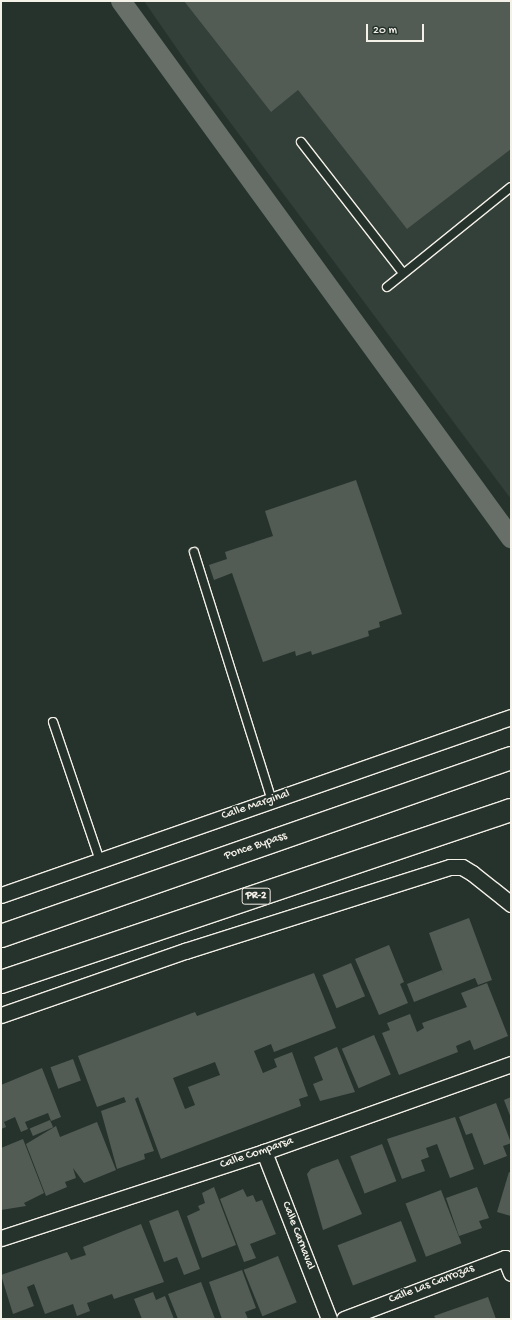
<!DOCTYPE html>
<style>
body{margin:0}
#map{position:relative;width:512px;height:1320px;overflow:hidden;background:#26332d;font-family:"Gochi Hand",sans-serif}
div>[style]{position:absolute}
.built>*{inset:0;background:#333f39}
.canal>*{height:20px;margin:-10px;padding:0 10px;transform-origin:10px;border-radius:10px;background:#676f68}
.building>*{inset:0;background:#525c55;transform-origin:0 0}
.roads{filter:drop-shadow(1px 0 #f4f1e8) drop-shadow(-1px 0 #f4f1e8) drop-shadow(0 1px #f4f1e8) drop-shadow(0 -1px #f4f1e8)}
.lane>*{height:8px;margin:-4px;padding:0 4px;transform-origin:4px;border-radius:4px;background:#26332d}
.street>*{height:15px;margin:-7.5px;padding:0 7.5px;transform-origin:7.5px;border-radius:7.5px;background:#26332d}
.highway>*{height:22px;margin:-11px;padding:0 11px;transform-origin:11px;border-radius:11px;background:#26332d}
span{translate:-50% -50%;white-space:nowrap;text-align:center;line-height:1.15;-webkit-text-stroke:3px #26332d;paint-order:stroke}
.shield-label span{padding:1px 3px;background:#26332d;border:1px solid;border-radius:3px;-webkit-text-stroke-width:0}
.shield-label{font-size:11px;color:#f4f1e8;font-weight:700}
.street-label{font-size:12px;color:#f4f1e8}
.frame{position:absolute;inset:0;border:2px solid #f4f1e8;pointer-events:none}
.scale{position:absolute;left:366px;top:24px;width:58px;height:18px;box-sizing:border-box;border:2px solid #f4f1e8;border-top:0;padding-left:5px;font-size:12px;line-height:14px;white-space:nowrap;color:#f4f1e8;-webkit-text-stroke:3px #26332d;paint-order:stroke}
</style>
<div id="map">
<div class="built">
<div style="clip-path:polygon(144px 1px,511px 1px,511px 499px,200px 82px)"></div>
</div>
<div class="canal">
<div style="left:121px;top:1px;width:664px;rotate:54.01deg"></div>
</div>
<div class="building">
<div style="clip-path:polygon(184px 1px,511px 1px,511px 149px,407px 229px,298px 90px,271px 112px)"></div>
<div style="clip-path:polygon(356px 480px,402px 614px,379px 622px,380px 627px,368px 631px,369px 636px,312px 655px,311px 651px,296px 656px,295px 651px,263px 662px,232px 573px,214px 580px,209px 565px,227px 559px,225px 552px,273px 536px,265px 511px)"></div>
<div style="clip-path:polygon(469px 918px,492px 980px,478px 985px,475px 978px,414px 1002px,407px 984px,442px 970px,444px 975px,429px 933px)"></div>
<div style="clip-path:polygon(389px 945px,404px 982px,400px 984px,408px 1003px,379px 1015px,355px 959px)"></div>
<div style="left:351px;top:963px;width:36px;height:31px;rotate:67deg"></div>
<div style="clip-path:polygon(evenodd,314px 973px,336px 1028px,274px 1052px,271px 1044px,254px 1051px,263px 1073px,277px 1067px,274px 1059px,292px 1052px,308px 1096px,299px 1099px,301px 1106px,161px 1159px,138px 1097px,135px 1099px,154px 1151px,144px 1154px,145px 1159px,117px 1169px,101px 1111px,126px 1102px,124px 1097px,97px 1107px,78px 1056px,195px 1012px,197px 1016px,314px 973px,215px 1062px,220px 1075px,188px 1087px,195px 1105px,185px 1109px,173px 1078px,215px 1062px)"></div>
<div style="clip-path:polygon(487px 983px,508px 1036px,474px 1050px,470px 1040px,456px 1046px,458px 1052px,399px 1075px,382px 1033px,390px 1030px,387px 1023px,410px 1014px,417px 1032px,424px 1028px,422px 1023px,467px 1007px,461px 993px)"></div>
<div style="left:374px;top:1035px;width:43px;height:35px;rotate:67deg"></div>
<div style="clip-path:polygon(337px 1047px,355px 1092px,320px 1101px,313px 1084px,323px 1080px,314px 1057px)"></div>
<div style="left:73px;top:1059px;width:23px;height:24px;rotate:70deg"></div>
<div style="clip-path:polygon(42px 1068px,61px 1117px,51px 1121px,48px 1113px,25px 1122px,28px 1129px,21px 1132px,15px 1117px,4px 1122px,6px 1127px,1px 1129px,1px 1085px)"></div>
<div style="clip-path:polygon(511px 1097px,511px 1118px,504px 1100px)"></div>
<div style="clip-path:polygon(496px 1103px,511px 1143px,503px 1146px,507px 1156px,484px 1165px,472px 1133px,466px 1135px,459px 1117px)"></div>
<div style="clip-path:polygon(455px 1117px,474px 1169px,450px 1178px,437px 1144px,426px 1148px,429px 1157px,421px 1160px,425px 1171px,402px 1179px,387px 1139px)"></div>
<div style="left:50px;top:1120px;width:8px;height:22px;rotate:67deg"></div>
<div style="clip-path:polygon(97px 1122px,116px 1170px,84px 1183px,73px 1168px,76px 1178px,65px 1182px,67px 1187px,46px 1196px,26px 1144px,56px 1126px,60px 1137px)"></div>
<div style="clip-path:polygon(23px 1139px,44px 1193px,24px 1203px,26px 1206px,1px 1210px,1px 1148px)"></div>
<div style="left:382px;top:1144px;width:40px;height:34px;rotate:69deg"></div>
<div style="clip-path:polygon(338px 1159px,362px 1214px,323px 1230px,307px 1174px,311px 1169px)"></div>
<div style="clip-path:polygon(509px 1172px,511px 1173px,511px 1216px,497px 1212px)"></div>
<div style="clip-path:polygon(214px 1187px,236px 1245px,202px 1258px,187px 1216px,200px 1210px,198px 1206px,205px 1203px,202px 1193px)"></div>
<div style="clip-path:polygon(477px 1187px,489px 1218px,479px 1221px,482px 1228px,459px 1236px,446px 1198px)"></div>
<div style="clip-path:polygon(243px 1189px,247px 1197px,253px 1195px,256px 1202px,262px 1200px,276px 1234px,250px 1244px,256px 1258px,244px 1262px,220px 1199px)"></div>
<div style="left:441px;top:1190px;width:57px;height:38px;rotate:69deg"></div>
<div style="clip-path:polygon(178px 1210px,200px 1269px,184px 1275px,177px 1257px,164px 1262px,149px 1221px)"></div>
<div style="left:401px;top:1221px;width:43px;height:68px;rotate:69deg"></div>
<div style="clip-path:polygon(141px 1224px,164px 1282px,114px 1299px,112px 1294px,87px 1303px,90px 1311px,77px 1316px,73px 1304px,45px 1314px,34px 1284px,27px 1287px,34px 1306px,13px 1314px,1px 1275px,67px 1252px,71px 1260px,86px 1255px,83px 1247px)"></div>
<div style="left:278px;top:1256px;width:50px;height:37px;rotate:68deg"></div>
<div style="clip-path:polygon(242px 1270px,256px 1308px,245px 1312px,248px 1319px,222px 1319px,209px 1282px)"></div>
<div style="clip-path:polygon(201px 1282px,215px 1319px,178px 1319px,168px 1294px)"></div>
<div style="clip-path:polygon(153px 1292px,156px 1300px,165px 1296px,174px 1319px,142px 1319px,134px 1299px)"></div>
<div style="clip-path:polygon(488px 1297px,496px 1319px,436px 1319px,434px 1316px)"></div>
</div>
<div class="roads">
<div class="lane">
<div style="left:301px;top:142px;width:166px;rotate:52.1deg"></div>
<div style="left:387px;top:287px;width:159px;rotate:-38.9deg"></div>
<div style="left:194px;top:552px;width:261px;rotate:72.6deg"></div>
<div style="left:53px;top:722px;width:147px;rotate:71.3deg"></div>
</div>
<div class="street">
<div style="left:1px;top:895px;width:540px;rotate:-19.24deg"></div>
<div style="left:1px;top:1015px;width:195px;rotate:-19.2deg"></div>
<div style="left:185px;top:951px;width:278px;rotate:-17.6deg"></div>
<div style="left:450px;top:867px;width:12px"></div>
<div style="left:462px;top:867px;width:12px;rotate:31deg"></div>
<div style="left:472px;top:873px;width:50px;rotate:38.5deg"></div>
<div style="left:264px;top:1152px;width:179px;rotate:68.7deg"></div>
<div style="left:1px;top:1238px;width:277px;rotate:-18.1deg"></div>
<div style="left:264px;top:1152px;width:262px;rotate:-19.6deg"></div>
<div style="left:344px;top:1319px;width:172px;rotate:-20.8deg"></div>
<div style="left:505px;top:1258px;width:16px;rotate:68deg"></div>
</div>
<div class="highway">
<div style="left:1px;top:936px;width:540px;rotate:-19.24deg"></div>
<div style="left:1px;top:982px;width:538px;rotate:-18.64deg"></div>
</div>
</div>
<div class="shield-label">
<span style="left:256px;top:896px">PR-2</span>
</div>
<div class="street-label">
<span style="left:256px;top:806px;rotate:-19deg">Calle Marginal</span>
<span style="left:256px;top:847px;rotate:-19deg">Ponce Bypass</span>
<span style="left:257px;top:1154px;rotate:-19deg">Calle Comparsa</span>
<span style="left:297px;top:1236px;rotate:69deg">Calle Carnaval</span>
<span style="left:432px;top:1285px;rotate:-21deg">Calle Las Carrozas</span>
</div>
<div class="frame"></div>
<div class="scale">20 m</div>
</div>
